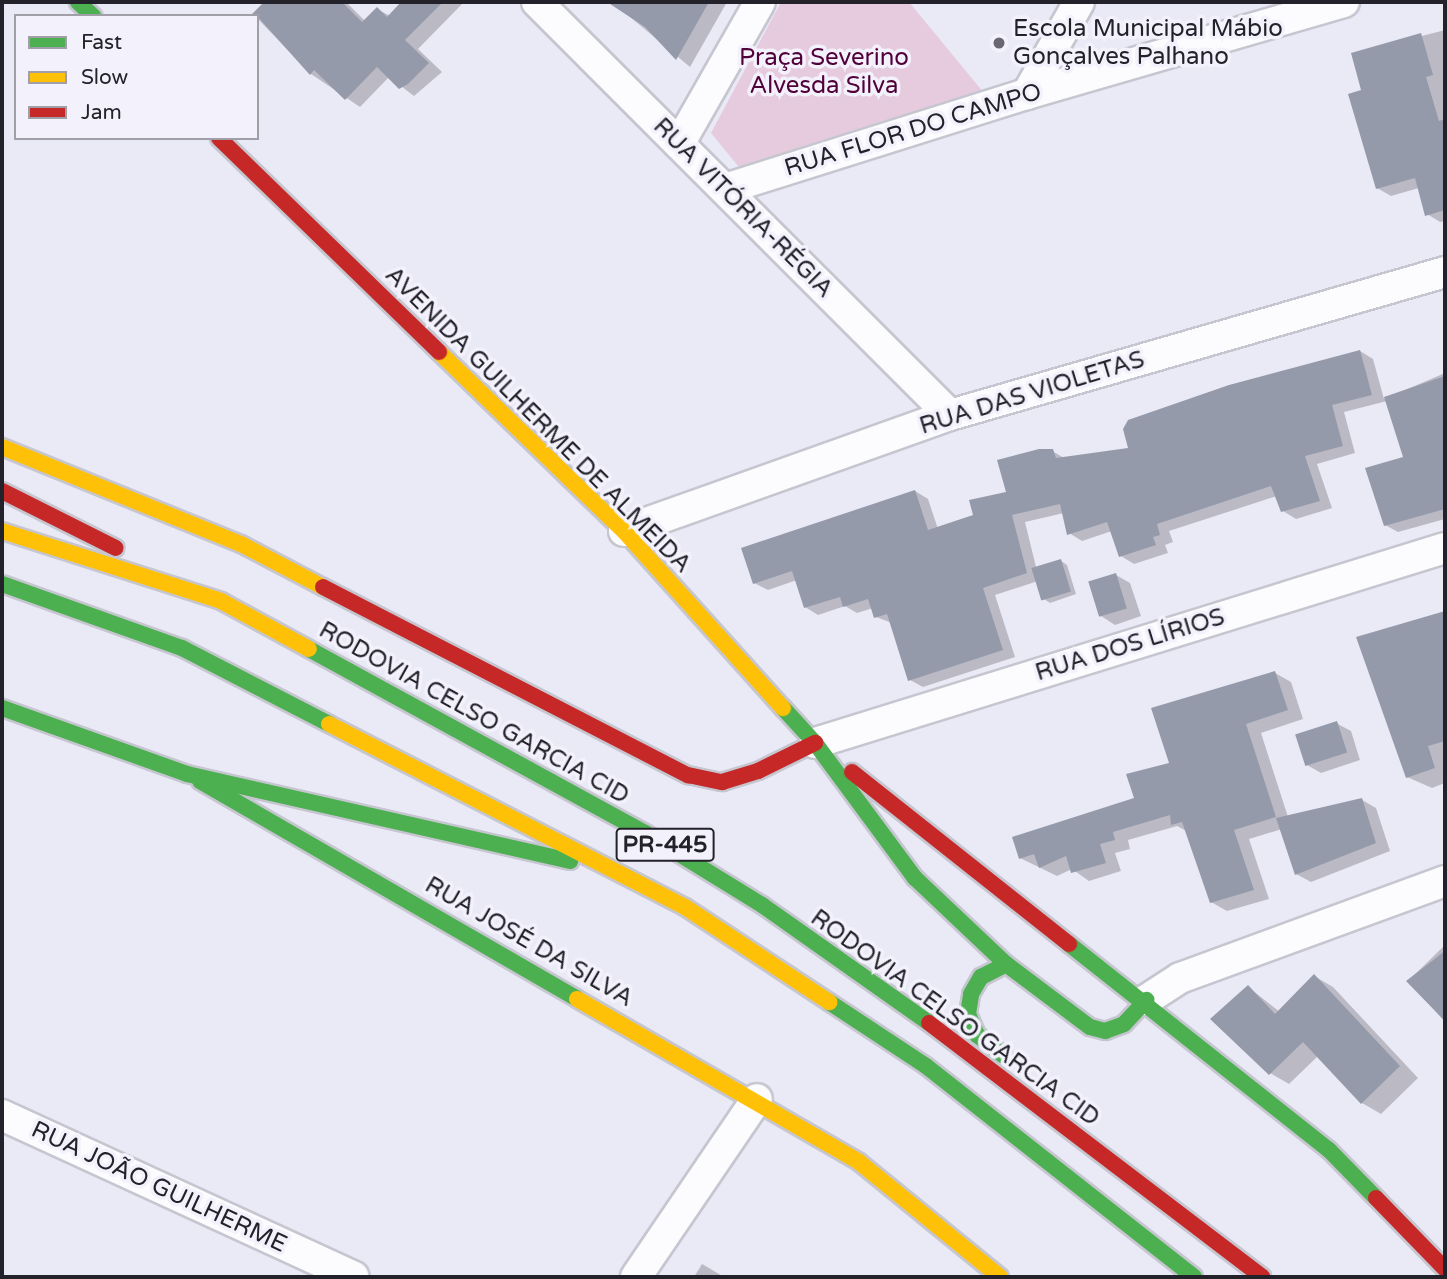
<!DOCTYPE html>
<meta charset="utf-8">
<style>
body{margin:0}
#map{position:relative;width:1447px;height:1279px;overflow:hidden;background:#eae9f6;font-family:"Varela Round",sans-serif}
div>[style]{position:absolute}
.green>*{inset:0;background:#e6cbdf}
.shadow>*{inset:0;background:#0003}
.building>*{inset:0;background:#959aaa;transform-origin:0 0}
.roads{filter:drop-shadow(2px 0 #c6c6d0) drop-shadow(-2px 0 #c6c6d0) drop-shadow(0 2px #c6c6d0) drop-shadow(0 -2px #c6c6d0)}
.street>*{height:30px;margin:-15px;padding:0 15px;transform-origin:15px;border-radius:15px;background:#fcfcfe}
.fast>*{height:16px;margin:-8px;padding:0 8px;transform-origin:8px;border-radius:8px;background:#4caf50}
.slow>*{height:16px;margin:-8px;padding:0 8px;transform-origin:8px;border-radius:8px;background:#ffc107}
.jam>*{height:16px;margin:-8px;padding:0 8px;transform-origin:8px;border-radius:8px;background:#c62828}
.dots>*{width:19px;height:19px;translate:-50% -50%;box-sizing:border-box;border:4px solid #f3f2fc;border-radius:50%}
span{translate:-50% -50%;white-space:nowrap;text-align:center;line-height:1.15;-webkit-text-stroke:7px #f3f2fc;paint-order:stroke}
.shield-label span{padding:2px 5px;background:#f3f2fc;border:2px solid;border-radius:5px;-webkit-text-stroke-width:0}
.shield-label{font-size:23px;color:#23222b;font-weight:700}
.poi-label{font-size:24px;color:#23222b}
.left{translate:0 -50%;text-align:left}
.park-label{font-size:24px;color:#510139}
.street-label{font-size:24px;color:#23222b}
.frame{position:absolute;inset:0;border:4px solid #23222b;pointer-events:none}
.legend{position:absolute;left:14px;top:14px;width:245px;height:126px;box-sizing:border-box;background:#f3f2fc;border:2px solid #a09fa8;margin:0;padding:9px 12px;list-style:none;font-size:21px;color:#23222b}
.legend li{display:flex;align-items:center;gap:14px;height:35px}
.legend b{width:35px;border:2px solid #a09fa8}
</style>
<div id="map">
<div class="green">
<div style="clip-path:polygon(781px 2px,909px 2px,984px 93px,743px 172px,711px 133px)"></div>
</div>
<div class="shadow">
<div style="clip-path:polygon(266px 2px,346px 2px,365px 21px,377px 9px,390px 16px,404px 2px,464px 2px,418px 49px,442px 72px,414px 96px,389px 77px,360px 107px,311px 74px,254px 15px)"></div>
<div style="clip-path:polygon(619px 2px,727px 2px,690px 67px,617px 6px)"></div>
<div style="clip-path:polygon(1445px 30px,1445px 221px,1440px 222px,1427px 214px,1419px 188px,1391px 196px,1377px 188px,1364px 91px,1353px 54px)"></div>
<div style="clip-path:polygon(1360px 351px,1373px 359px,1384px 399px,1445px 373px,1445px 519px,1398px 532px,1385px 525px,1405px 458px,1387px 401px,1344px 412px,1355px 453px,1317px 464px,1332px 508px,1296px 519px,1283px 511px,1277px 496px,1169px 531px,1173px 542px,1165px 545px,1168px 553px,1134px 564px,1121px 556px,1112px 531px,1082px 541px,1069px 533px,1064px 513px,1025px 522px,1036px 567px,1061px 561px,1067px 565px,1076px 594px,1050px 603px,1044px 599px,1038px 581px,995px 595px,1015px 657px,923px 687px,910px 680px,892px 623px,876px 617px,873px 608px,857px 613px,845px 606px,818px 615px,805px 607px,797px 580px,768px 590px,754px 583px,915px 491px,928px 499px,938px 529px,975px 517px,1008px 494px,1052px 451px,1066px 459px,1130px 450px)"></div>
<div style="clip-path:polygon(1116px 575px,1130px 583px,1141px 616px,1115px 625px,1101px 616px)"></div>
<div style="clip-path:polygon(1445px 614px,1445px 783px,1432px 788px,1407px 777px,1358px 638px)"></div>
<div style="clip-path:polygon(1275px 673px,1291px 682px,1303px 719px,1261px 733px,1288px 817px,1362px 800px,1376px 808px,1390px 851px,1311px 882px,1296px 874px,1282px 829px,1249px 839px,1269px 899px,1227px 911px,1211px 902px,1188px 832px,1177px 826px,1128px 840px,1130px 849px,1115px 853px,1121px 871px,1089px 881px,1072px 869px,1057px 876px,1020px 858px,1136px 799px)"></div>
<div style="clip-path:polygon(1336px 723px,1351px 731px,1360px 760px,1321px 773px,1307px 765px)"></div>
<div style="clip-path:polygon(1445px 945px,1445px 1022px,1408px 981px)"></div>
<div style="clip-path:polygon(1314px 976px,1333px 987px,1418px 1078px,1381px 1114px,1362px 1103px,1318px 1056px,1289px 1084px,1270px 1073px,1248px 987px,1280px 1012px)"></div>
<div style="clip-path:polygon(702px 1264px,709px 1268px,724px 1277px,694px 1277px)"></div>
</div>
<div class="building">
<div style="clip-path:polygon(264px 2px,342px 2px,362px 22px,377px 7px,387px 17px,401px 2px,443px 2px,405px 40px,429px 63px,408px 84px,399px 89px,377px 67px,345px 100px,314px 70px,310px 75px,257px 16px,251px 15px)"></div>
<div style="clip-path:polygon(607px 2px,709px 2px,676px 60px,645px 27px)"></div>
<div style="clip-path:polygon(1421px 33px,1433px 75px,1426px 77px,1439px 121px,1445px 119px,1445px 210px,1425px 216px,1415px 178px,1376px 189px,1348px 94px,1361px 90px,1351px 53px)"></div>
<div style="clip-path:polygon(1360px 350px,1372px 395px,1332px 405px,1343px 446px,1305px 456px,1320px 501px,1281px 512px,1271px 486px,1157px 524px,1160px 535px,1153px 537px,1156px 545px,1119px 557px,1107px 522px,1067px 535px,1060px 504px,1012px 515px,1027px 573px,983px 588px,1003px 650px,908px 681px,887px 614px,874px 618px,868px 599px,843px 607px,840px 597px,804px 608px,792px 571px,753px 584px,741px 548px,915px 490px,928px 530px,973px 515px,969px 500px,1006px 492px,997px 460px,1039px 449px,1053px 449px,1056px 458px,1128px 448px,1123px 429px,1128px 420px,1229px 385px)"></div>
<div style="clip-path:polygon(1445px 376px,1445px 509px,1384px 526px,1365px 468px,1403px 457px,1384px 397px)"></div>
<div style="left:1061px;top:559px;width:34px;height:31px;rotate:73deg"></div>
<div style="left:1116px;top:573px;width:37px;height:29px;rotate:73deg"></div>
<div style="clip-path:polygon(1445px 611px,1445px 741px,1428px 746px,1435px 768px,1406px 778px,1356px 637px)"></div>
<div style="clip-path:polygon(1275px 671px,1288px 710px,1246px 724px,1276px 817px,1234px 830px,1254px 890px,1210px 903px,1182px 822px,1171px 825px,1170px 815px,1113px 832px,1115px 840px,1100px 844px,1106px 863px,1071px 873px,1066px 856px,1039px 868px,1034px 854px,1019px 859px,1012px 837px,1134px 798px,1126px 774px,1169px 763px,1151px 708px)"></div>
<div style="left:1337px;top:721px;width:33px;height:44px;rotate:72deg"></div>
<div style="clip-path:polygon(1362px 798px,1376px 843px,1295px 875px,1276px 818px)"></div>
<div style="clip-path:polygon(1445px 951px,1445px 1021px,1406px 981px)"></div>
<div style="clip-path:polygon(1314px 974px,1400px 1066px,1361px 1104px,1303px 1042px,1269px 1075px,1210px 1019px,1248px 985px,1275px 1014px)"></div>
</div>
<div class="roads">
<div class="street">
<div style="left:537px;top:2px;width:584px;rotate:45deg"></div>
<div style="left:1027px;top:94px;width:106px;rotate:-60.5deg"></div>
<div style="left:679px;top:144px;width:163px;rotate:-60.3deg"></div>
<div style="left:725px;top:189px;width:317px;rotate:-17.5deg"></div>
<div style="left:1027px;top:94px;width:330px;rotate:-16.2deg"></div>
<div style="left:624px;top:531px;width:346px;rotate:-19.6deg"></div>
<div style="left:950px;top:415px;width:515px;rotate:-16.11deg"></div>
<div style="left:815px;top:743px;width:659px;rotate:-17.2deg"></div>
<div style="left:1146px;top:1000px;width:40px;rotate:-32.9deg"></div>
<div style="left:1180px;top:978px;width:282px;rotate:-20.1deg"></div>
<div style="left:2px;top:1115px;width:387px;rotate:24.7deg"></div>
<div style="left:636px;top:1277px;width:215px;rotate:-55.8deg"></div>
</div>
<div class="fast">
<div style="left:78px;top:2px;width:21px;rotate:43deg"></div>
<div style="left:2px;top:584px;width:191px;rotate:19.6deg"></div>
<div style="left:182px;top:648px;width:165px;rotate:27.3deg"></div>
<div style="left:309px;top:649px;width:383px;rotate:28.7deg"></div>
<div style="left:645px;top:833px;width:137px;rotate:31.6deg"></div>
<div style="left:762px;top:905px;width:204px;rotate:35.2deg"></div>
<div style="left:2px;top:708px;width:196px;rotate:19.6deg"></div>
<div style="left:187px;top:774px;width:393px;rotate:12.8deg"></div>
<div style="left:783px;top:708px;width:47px;rotate:47.6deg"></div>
<div style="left:815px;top:743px;width:168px;rotate:53.5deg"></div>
<div style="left:915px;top:878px;width:125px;rotate:43.4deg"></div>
<div style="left:1006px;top:964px;width:105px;rotate:36.9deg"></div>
<div style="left:1090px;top:1027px;width:16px;rotate:15deg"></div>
<div style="left:1105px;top:1031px;width:20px;rotate:-20deg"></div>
<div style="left:1124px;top:1024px;width:33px;rotate:-47deg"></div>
<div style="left:200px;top:781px;width:435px;rotate:30deg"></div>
<div style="left:1069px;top:944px;width:332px;rotate:38.4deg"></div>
<div style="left:1329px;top:1150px;width:67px;rotate:45.6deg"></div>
<div style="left:829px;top:1002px;width:116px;rotate:33.4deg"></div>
<div style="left:926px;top:1066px;width:341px;rotate:38.2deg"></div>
<div style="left:1004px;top:1056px;width:34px;rotate:-142deg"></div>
<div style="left:977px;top:1035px;width:23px;rotate:-113deg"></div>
<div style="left:968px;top:1014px;width:20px;rotate:-81deg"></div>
<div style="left:971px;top:994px;width:20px;rotate:-60deg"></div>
<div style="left:981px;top:977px;width:28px;rotate:-27deg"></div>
</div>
<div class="slow">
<div style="left:439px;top:352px;width:257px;rotate:44.1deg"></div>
<div style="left:624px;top:531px;width:238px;rotate:48.1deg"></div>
<div style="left:2px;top:447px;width:258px;rotate:22.1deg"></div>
<div style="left:241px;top:544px;width:93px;rotate:27.7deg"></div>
<div style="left:2px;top:531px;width:230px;rotate:17.7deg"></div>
<div style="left:221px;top:601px;width:100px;rotate:28.6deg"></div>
<div style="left:329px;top:724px;width:400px;rotate:27.2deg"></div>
<div style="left:685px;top:907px;width:173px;rotate:33.4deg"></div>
<div style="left:577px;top:999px;width:326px;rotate:30deg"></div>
<div style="left:859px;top:1162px;width:182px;rotate:39.2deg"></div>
</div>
<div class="jam">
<div style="left:219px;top:138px;width:307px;rotate:44.2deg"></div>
<div style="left:2px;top:491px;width:127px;rotate:26.6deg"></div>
<div style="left:323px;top:587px;width:411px;rotate:27.3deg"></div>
<div style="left:688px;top:775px;width:35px;rotate:12deg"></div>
<div style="left:722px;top:782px;width:38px;rotate:-17deg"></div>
<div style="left:758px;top:771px;width:64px;rotate:-26.2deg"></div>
<div style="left:852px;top:772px;width:277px;rotate:38.4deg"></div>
<div style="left:929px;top:1023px;width:419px;rotate:37.3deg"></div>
<div style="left:1376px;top:1198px;width:99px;rotate:45.8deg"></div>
</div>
</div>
<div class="dots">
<div style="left:999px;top:43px;background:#696872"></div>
</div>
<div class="shield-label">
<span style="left:665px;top:845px">PR-445</span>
</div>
<div class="poi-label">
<span class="left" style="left:1013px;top:43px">Escola Municipal Mábio<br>Gonçalves Palhano</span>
</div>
<div class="park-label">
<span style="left:824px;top:72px">Praça Severino<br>Alvesda Silva</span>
</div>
<div class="street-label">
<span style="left:913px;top:130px;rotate:-17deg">RUA FLOR DO CAMPO</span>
<span style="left:743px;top:208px;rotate:45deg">RUA VITÓRIA-RÉGIA</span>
<span style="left:1032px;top:393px;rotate:-17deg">RUA DAS VIOLETAS</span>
<span style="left:538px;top:420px;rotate:45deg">AVENIDA GUILHERME DE ALMEIDA</span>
<span style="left:1130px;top:645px;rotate:-17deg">RUA DOS LÍRIOS</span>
<span style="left:474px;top:713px;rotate:29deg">RODOVIA CELSO GARCIA CID</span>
<span style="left:529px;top:942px;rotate:30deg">RUA JOSÉ DA SILVA</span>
<span style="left:955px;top:1018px;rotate:36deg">RODOVIA CELSO GARCIA CID</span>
<span style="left:159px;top:1187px;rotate:25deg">RUA JOÃO GUILHERME</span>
</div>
<div class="frame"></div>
<ul class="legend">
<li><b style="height:9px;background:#4caf50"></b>Fast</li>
<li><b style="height:9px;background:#ffc107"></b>Slow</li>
<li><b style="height:9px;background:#c62828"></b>Jam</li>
</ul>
</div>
